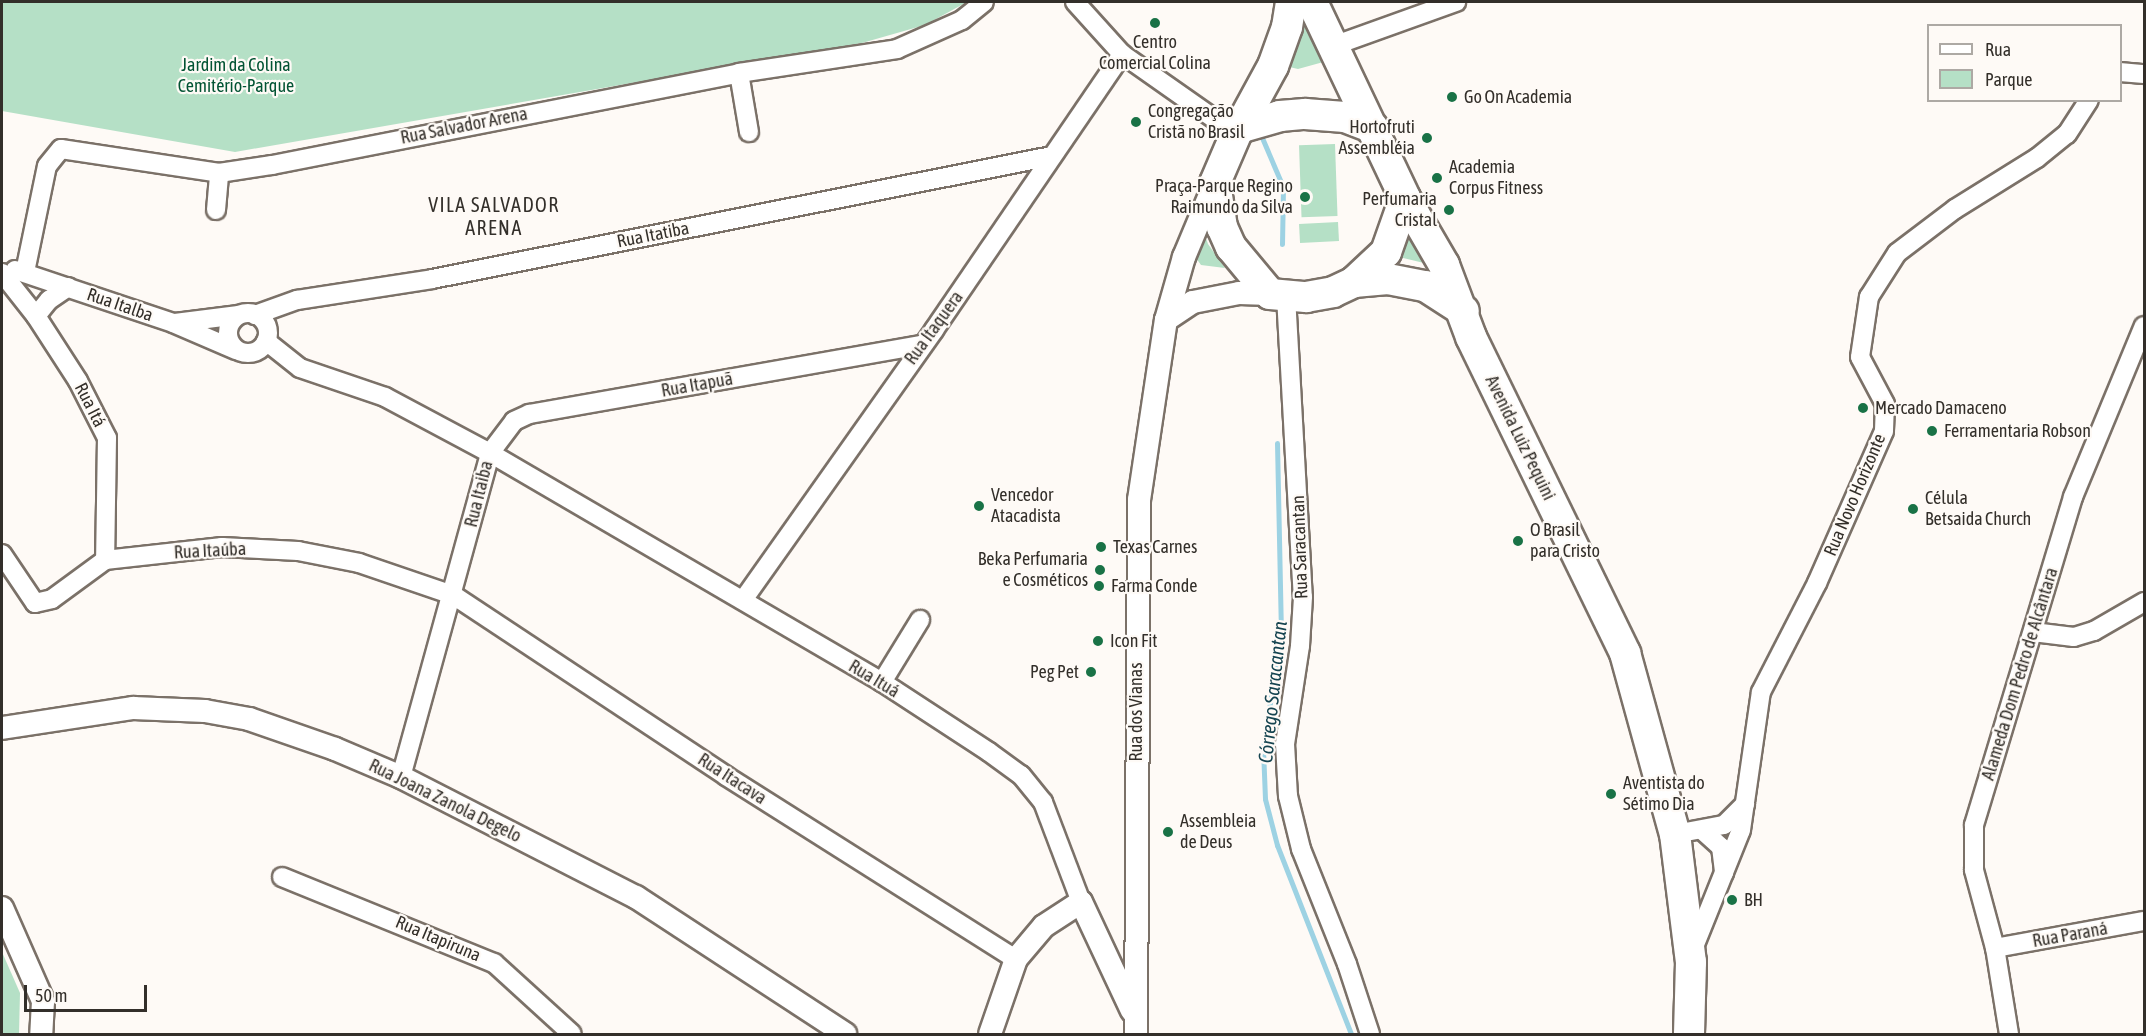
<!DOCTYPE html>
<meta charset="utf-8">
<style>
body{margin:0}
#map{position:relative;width:2146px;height:1036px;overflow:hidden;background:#fefaf6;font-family:"Asap Condensed",sans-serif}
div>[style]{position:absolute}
.green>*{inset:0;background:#b5e0c6;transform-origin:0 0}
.stream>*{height:5px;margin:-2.5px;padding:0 2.5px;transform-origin:2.5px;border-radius:2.5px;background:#9dd2e3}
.roads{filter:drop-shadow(2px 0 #7b7168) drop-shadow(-2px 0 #7b7168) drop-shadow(0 2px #7b7168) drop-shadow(0 -2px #7b7168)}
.minor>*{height:18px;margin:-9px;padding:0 9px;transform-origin:9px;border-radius:9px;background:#fff}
.minor>.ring{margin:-9px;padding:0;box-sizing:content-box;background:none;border:18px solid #fff;border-radius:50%}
.tertiary>*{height:22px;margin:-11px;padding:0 11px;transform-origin:11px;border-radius:11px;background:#fff}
.primary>*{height:30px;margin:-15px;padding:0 15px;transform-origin:15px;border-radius:15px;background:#fff}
.dots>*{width:16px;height:16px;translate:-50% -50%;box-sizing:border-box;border:3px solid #fefaf6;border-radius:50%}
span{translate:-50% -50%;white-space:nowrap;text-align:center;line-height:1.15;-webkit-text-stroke:4.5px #fefaf6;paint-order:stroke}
.poi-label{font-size:18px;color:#332f2a}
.left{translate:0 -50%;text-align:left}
.right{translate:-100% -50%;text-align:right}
.park-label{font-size:18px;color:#025333}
.street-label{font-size:18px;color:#332f2a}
.neighbourhood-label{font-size:20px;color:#332f2a;letter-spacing:1.5px}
.water-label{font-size:20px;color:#154450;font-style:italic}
.frame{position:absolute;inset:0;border:3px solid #332f2a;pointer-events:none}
.legend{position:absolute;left:1927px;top:24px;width:195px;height:78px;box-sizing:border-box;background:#fefaf6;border:2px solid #ada9a4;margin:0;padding:8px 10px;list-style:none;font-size:18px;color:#332f2a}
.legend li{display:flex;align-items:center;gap:12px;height:30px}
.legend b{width:30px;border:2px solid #ada9a4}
.scale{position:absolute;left:24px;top:985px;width:123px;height:27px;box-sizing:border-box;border:3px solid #332f2a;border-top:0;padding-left:8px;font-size:18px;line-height:21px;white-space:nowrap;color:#332f2a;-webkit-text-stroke:4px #fefaf6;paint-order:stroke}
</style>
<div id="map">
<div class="green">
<div style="clip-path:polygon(2px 2px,967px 2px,925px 25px,862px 43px,235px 152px,2px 111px)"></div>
<div style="clip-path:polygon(1295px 2px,1327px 61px,1298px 69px,1285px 66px)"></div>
<div style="left:1335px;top:144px;width:72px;height:36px;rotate:88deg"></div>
<div style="left:1338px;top:222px;width:19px;height:39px;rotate:87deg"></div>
<div style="clip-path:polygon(1203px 230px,1208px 244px,1225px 268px,1201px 265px,1196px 258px)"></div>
<div style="clip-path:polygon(1410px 231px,1424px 263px,1399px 257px)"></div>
<div style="clip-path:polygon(2px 952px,20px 993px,19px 1034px,2px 1034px)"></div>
</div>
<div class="stream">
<div style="left:1260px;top:133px;width:59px;rotate:66.9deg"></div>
<div style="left:1283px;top:187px;width:57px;rotate:91deg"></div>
<div style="left:1277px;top:443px;width:188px;rotate:88.8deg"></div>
<div style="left:1281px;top:631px;width:119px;rotate:98.7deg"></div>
<div style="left:1263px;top:749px;width:50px;rotate:87.7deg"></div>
<div style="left:1265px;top:799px;width:48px;rotate:75.4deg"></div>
<div style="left:1277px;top:845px;width:203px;rotate:68.6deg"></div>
</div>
<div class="roads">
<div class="minor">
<div style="left:1075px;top:2px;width:70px;rotate:47.9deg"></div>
<div style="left:1122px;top:54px;width:139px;rotate:35.1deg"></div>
<div style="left:1333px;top:46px;width:131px;rotate:-19.7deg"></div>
<div style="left:2120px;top:72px;width:24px;rotate:5deg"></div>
<div style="left:739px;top:73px;width:60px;rotate:80.4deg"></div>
<div style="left:216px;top:210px;width:37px;rotate:-85deg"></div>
<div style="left:15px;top:270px;width:167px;rotate:18.5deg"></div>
<div style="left:173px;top:323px;width:69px;rotate:23.2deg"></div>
<div style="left:25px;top:272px;width:108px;rotate:-78.3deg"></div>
<div style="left:47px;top:166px;width:22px;rotate:-51deg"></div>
<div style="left:61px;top:149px;width:160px;rotate:8.6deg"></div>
<div style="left:219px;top:173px;width:54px;rotate:-8.6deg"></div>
<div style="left:272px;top:165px;width:476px;rotate:-11.1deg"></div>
<div style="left:739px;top:73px;width:160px;rotate:-8.6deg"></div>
<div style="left:897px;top:49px;width:71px;rotate:-24deg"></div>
<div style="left:962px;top:20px;width:28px;rotate:-39deg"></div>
<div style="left:2px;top:273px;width:55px;rotate:51.7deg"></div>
<div style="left:36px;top:316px;width:77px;rotate:57.1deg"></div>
<div style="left:78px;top:381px;width:64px;rotate:63deg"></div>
<div style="left:107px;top:438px;width:122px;rotate:90.9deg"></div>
<div style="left:1286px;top:296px;width:301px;rotate:86.8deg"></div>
<div style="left:1303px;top:597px;width:49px;rotate:93.5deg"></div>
<div style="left:1300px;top:646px;width:99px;rotate:98.7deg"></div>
<div style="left:1285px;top:744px;width:52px;rotate:86.7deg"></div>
<div style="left:1288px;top:796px;width:55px;rotate:76.2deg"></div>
<div style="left:1301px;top:849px;width:124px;rotate:68.2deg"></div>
<div style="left:1347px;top:964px;width:74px;rotate:71.8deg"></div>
<div class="ring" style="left:228px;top:313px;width:22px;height:22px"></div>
<div style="left:255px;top:315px;width:45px;rotate:-19.7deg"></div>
<div style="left:297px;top:300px;width:137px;rotate:-8.8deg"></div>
<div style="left:432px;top:279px;width:632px;rotate:-11.22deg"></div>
<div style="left:36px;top:316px;width:21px;rotate:-51deg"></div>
<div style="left:49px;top:300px;width:23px;rotate:-34deg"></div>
<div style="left:175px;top:323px;width:64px;rotate:-7.2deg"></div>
<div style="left:266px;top:341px;width:43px;rotate:38.5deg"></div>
<div style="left:300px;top:368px;width:90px;rotate:18.8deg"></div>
<div style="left:385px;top:397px;width:119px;rotate:28.1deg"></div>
<div style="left:490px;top:453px;width:454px;rotate:30.3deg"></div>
<div style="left:882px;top:682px;width:128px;rotate:33.2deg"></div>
<div style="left:989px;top:752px;width:39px;rotate:36deg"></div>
<div style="left:1021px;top:775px;width:35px;rotate:51deg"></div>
<div style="left:1043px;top:802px;width:107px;rotate:69.2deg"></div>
<div style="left:2px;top:554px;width:59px;rotate:56deg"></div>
<div style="left:35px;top:603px;width:17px;rotate:-13deg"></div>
<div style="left:52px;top:599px;width:66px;rotate:-36.3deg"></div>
<div style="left:105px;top:560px;width:118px;rotate:-6.3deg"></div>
<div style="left:222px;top:547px;width:76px;rotate:3deg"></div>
<div style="left:298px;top:551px;width:62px;rotate:11.1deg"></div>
<div style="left:359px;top:563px;width:99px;rotate:18.8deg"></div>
<div style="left:453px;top:595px;width:328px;rotate:33.5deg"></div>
<div style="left:726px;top:776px;width:343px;rotate:32.3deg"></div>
<div style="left:743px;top:600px;width:331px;rotate:-54.7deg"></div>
<div style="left:934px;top:330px;width:334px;rotate:-55.7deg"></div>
<div style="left:2033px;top:632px;width:41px;rotate:7deg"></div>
<div style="left:2074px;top:637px;width:21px;rotate:-17deg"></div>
<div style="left:2094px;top:631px;width:58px;rotate:-30.1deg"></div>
<div style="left:882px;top:682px;width:73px;rotate:-58.5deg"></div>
<div style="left:401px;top:777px;width:336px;rotate:-74.6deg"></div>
<div style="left:490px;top:453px;width:40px;rotate:-53deg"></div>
<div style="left:514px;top:421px;width:17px;rotate:-25deg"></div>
<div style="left:529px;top:414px;width:398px;rotate:-10deg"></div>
<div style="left:1702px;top:830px;width:25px;rotate:42deg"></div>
<div style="left:1721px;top:847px;width:26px;rotate:83deg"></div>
<div style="left:1675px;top:834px;width:50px;rotate:-10.4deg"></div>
<div style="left:1724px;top:825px;width:30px;rotate:-45deg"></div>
<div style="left:282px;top:877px;width:229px;rotate:22.1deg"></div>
<div style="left:494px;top:963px;width:105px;rotate:42.3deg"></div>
<div style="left:1995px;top:948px;width:151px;rotate:-10.3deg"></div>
<div style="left:1692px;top:952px;width:131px;rotate:-68.1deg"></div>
<div style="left:1741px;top:830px;width:139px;rotate:-81.8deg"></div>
<div style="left:1761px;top:692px;width:123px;rotate:-62.8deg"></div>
<div style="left:1817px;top:583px;width:166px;rotate:-66.2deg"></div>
<div style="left:1884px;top:431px;width:27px;rotate:-88deg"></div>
<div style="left:1885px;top:404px;width:53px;rotate:-118deg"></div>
<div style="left:1860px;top:357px;width:61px;rotate:-81.5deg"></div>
<div style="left:1869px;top:297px;width:52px;rotate:-57.5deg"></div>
<div style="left:1897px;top:253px;width:73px;rotate:-37.2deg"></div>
<div style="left:1955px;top:209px;width:97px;rotate:-31.9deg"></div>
<div style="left:2037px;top:158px;width:38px;rotate:-39deg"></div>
<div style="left:2067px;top:134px;width:40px;rotate:-57.1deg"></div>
<div style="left:2009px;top:1034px;width:87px;rotate:-99.2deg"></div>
<div style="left:1995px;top:948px;width:81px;rotate:-105.1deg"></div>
<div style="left:1974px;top:870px;width:45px;rotate:-90deg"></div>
<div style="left:1974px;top:825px;width:343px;rotate:-73.2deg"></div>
<div style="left:2073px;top:497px;width:185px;rotate:-67.5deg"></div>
</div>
<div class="tertiary">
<div style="left:1166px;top:320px;width:32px;rotate:-34deg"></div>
<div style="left:1193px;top:302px;width:47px;rotate:-11.1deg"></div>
<div style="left:1239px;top:293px;width:31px;rotate:2deg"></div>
<div style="left:2px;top:728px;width:133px;rotate:-8.7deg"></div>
<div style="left:133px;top:708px;width:72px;rotate:2.4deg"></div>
<div style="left:205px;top:711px;width:45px;rotate:10.3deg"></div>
<div style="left:249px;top:719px;width:91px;rotate:19.2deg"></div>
<div style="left:335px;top:749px;width:72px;rotate:23deg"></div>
<div style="left:401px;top:777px;width:264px;rotate:27.1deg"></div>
<div style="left:636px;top:897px;width:250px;rotate:33.2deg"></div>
<div style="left:2px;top:908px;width:102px;rotate:66.2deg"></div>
<div style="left:43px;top:1001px;width:33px;rotate:93deg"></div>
<div style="left:990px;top:1034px;width:79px;rotate:-70.9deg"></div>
<div style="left:1016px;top:959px;width:43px;rotate:-49.7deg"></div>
<div style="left:1044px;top:926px;width:44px;rotate:-33deg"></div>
<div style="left:1081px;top:902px;width:120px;rotate:64.9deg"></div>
<div style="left:1136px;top:1034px;width:534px;rotate:-89.68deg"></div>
<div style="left:1139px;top:500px;width:182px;rotate:-81.5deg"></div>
<div style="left:1166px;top:320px;width:66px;rotate:-74.1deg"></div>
<div style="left:1184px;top:257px;width:80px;rotate:-67.3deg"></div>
</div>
<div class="primary">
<div style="left:1291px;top:2px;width:25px;rotate:99deg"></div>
<div style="left:1287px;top:27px;width:41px;rotate:109.7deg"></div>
<div style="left:1273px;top:66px;width:77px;rotate:118.6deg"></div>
<div style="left:1236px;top:134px;width:53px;rotate:113.2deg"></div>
<div style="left:1215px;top:183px;width:45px;rotate:81deg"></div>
<div style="left:1222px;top:227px;width:22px;rotate:66deg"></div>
<div style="left:1231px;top:247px;width:61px;rotate:50.3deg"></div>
<div style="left:1270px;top:294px;width:36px;rotate:5deg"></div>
<div style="left:1306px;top:297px;width:27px;rotate:-10deg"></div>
<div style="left:1333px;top:292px;width:23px;rotate:-25deg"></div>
<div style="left:1354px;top:282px;width:34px;rotate:-5deg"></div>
<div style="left:1388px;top:279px;width:38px;rotate:11deg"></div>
<div style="left:1425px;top:286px;width:46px;rotate:32.7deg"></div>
<div style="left:1312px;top:2px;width:217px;rotate:64.6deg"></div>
<div style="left:1405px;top:198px;width:78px;rotate:59.8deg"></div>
<div style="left:1444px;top:265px;width:77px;rotate:69.4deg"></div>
<div style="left:1471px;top:337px;width:352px;rotate:64deg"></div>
<div style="left:1625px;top:653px;width:188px;rotate:74.6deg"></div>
<div style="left:1675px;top:834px;width:129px;rotate:82.9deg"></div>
<div style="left:1691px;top:962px;width:72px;rotate:91.6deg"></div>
<div style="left:1242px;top:127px;width:40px;rotate:-16deg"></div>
<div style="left:1280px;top:116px;width:25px;rotate:-5deg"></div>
<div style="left:1305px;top:114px;width:40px;rotate:4.3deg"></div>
<div style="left:1345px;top:117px;width:30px;rotate:21deg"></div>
<div style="left:1354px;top:282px;width:44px;rotate:-43.2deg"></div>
<div style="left:1386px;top:252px;width:57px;rotate:-70.6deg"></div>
</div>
</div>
<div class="dots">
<div style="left:1155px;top:23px;background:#197246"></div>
<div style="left:1452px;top:97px;background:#197246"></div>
<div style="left:1136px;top:122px;background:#197246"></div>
<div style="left:1427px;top:138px;background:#197246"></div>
<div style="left:1437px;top:178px;background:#197246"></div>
<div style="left:1305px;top:197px;background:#197246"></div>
<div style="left:1449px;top:210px;background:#197246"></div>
<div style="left:1863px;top:408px;background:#197246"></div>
<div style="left:1932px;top:431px;background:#197246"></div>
<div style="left:979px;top:506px;background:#197246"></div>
<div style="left:1913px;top:509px;background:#197246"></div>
<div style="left:1518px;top:541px;background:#197246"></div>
<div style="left:1101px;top:547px;background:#197246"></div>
<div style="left:1100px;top:570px;background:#197246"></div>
<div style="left:1099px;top:586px;background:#197246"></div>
<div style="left:1098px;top:641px;background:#197246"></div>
<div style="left:1091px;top:672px;background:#197246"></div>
<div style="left:1611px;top:794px;background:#197246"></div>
<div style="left:1168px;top:832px;background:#197246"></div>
<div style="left:1732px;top:900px;background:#197246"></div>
</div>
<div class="poi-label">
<span style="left:1155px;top:53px">Centro<br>Comercial Colina</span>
<span class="left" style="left:1464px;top:97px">Go On Academia</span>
<span class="left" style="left:1148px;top:122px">Congregação<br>Cristã no Brasil</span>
<span class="right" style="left:1415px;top:138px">Hortofruti<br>Assembléia</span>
<span class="left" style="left:1449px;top:178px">Academia<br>Corpus Fitness</span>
<span class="right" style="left:1293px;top:197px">Praça-Parque Regino<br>Raimundo da Silva</span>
<span class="right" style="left:1437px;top:210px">Perfumaria<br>Cristal</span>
<span class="left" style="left:1875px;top:408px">Mercado Damaceno</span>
<span class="left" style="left:1944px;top:431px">Ferramentaria Robson</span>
<span class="left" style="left:991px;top:506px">Vencedor<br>Atacadista</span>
<span class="left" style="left:1925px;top:509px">Célula<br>Betsaida Church</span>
<span class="left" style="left:1530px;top:541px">O Brasil<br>para Cristo</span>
<span class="left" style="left:1113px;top:547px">Texas Carnes</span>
<span class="right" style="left:1088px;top:570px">Beka Perfumaria<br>e Cosméticos</span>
<span class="left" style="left:1111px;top:586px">Farma Conde</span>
<span class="left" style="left:1110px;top:641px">Icon Fit</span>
<span class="right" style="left:1079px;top:672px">Peg Pet</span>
<span class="left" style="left:1623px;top:794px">Aventista do<br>Sétimo Dia</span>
<span class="left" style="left:1180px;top:832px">Assembleia<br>de Deus</span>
<span class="left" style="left:1744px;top:900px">BH</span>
</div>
<div class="park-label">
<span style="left:236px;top:76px">Jardim da Colina<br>Cemitério-Parque</span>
</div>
<div class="street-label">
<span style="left:464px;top:126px;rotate:-11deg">Rua Salvador Arena</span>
<span style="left:653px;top:235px;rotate:-11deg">Rua Itatiba</span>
<span style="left:120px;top:305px;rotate:19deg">Rua Italba</span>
<span style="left:934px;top:328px;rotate:-54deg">Rua Itaquera</span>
<span style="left:697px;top:385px;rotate:-10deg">Rua Itapuã</span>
<span style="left:90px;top:405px;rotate:63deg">Rua Itá</span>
<span style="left:1520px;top:438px;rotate:64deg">Avenida Luiz Pequini</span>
<span style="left:479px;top:494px;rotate:-76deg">Rua Itaiba</span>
<span style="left:1855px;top:495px;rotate:-67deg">Rua Novo Horizonte</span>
<span style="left:1300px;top:547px;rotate:-92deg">Rua Saracantan</span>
<span style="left:210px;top:551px;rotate:-3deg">Rua Itaúba</span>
<span style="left:2020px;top:674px;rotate:-73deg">Alameda Dom Pedro de Alcântara</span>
<span style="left:874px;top:679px;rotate:31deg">Rua Ituá</span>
<span style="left:1136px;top:712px;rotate:-90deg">Rua dos Vianas</span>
<span style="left:732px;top:779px;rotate:33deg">Rua Itacava</span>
<span style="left:445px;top:801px;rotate:26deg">Rua Joana Zanola Degelo</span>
<span style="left:2070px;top:935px;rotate:-10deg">Rua Paraná</span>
<span style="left:438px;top:939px;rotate:23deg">Rua Itapiruna</span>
</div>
<div class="neighbourhood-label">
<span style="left:494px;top:216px">VILA SALVADOR<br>ARENA</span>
</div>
<div class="water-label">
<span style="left:1272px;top:692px;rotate:-84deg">Córrego Saracantan</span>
</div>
<div class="frame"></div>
<ul class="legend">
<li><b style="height:8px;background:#fff"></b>Rua</li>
<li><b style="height:16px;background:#b5e0c6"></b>Parque</li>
</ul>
<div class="scale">50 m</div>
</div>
